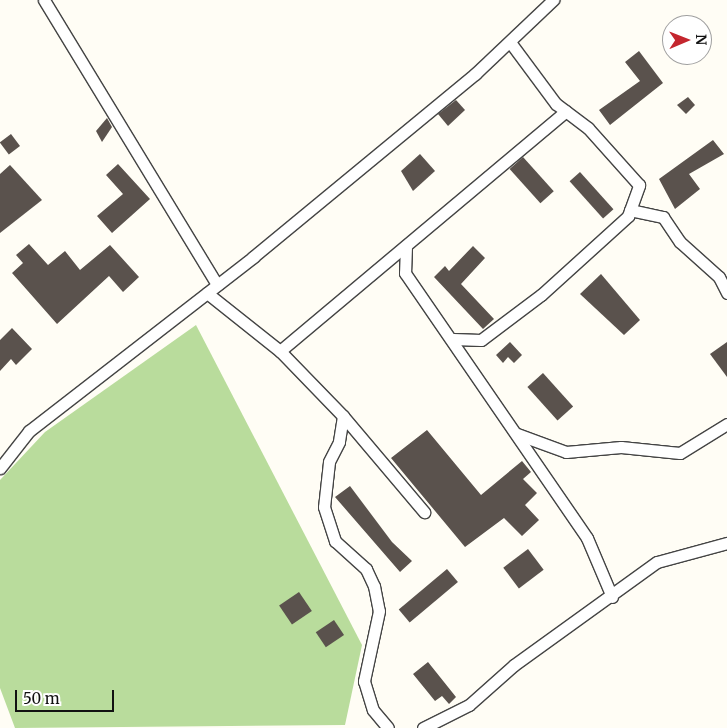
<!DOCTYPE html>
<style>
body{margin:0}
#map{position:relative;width:727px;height:728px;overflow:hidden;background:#fffdf5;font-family:Merriweather,serif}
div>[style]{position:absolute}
.forest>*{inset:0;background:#b9dc9c}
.building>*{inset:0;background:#5a524d;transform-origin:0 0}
.roads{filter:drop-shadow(1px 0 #444) drop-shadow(-1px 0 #444) drop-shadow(0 1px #444) drop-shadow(0 -1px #444)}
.minor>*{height:11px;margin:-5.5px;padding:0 5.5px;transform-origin:5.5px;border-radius:5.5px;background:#fff}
span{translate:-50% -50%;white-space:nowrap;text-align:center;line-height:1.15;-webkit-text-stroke:5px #fff;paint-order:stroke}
.north{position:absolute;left:662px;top:15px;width:50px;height:50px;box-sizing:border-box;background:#fff;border:1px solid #a0a0a0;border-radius:50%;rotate:89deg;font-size:14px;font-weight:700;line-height:20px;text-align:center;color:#111}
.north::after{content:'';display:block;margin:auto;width:18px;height:22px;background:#c4262e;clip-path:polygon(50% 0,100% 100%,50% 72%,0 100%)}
.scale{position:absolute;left:15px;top:690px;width:99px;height:22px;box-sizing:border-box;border:2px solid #111;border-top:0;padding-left:6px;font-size:15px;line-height:18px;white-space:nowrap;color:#111;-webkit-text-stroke:4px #fff;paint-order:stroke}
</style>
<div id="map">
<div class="forest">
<div style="clip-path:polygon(196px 325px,362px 645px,345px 725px,15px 728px,0 688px,0 480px,45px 432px)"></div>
</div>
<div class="building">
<div style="clip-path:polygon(639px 51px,663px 83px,610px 125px,599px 110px,640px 81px,625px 62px)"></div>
<div style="clip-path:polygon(688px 97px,695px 105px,686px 114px,677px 105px)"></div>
<div style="clip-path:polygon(456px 100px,465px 110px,448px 126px,438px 114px)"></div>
<div style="clip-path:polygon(107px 118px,112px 127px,102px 142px,96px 131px)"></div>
<div style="left:11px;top:134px;width:15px;height:14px;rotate:53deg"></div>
<div style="clip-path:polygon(713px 140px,724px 154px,689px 174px,700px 189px,675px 209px,659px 179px)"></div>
<div style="clip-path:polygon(420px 154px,435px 171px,413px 191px,401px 171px)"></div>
<div style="left:523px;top:157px;width:46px;height:18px;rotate:48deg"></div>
<div style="clip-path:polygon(118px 164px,150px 199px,112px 233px,97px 216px,123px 194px,106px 175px)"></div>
<div style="clip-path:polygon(10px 165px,42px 200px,0 233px,0 174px)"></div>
<div style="left:580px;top:172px;width:50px;height:14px;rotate:48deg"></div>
<div style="clip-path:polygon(29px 244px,48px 265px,65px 251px,80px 270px,110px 245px,139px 277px,123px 292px,109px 276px,57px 324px,12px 273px,23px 263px,16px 255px)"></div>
<div style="clip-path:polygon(473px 246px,485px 258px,461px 284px,494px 319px,483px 329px,434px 277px,445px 266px,449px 271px)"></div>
<div style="clip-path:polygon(601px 274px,640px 320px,624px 335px,580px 294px)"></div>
<div style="clip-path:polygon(12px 328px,32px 349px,16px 365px,11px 359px,0 371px,0 340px)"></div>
<div style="clip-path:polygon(510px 342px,522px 355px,514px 363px,508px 357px,503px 363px,496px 355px)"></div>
<div style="clip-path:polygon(727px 342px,727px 377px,710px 354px)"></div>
<div style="left:543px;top:373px;width:45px;height:21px;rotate:48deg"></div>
<div style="clip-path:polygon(427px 430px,481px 495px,522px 461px,531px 472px,523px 479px,537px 493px,525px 505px,539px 520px,522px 536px,504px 518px,465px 547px,391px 458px)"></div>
<div style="clip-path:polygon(350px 486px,392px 542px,412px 561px,400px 572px,335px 497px)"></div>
<div style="left:528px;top:549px;width:26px;height:31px;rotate:53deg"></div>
<div style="left:447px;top:569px;width:17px;height:63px;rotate:50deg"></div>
<div style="left:299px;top:592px;width:23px;height:24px;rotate:56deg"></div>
<div style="left:334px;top:620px;width:18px;height:22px;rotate:56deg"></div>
<div style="clip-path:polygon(428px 662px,456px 697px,449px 704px,442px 696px,435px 701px,413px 674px)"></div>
</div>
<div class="roads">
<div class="minor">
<div style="left:44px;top:0;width:333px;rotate:58.7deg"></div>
<div style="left:630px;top:210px;width:34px;rotate:12deg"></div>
<div style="left:663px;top:217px;width:30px;rotate:56deg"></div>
<div style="left:680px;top:242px;width:52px;rotate:41.9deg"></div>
<div style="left:719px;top:277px;width:18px;rotate:63deg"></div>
<div style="left:406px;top:246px;width:27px;rotate:92deg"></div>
<div style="left:405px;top:273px;width:321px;rotate:55.5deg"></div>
<div style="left:587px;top:538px;width:64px;rotate:67deg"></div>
<div style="left:207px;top:293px;width:93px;rotate:38.5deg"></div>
<div style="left:280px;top:351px;width:91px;rotate:45.9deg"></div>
<div style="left:343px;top:416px;width:126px;rotate:49.8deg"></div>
<div style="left:453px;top:339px;width:28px;rotate:2deg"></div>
<div style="left:481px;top:340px;width:75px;rotate:-36.9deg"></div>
<div style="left:541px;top:295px;width:118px;rotate:-42.2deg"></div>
<div style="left:628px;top:216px;width:33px;rotate:-70deg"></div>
<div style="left:639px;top:185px;width:76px;rotate:-131.8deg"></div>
<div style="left:588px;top:128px;width:40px;rotate:-143deg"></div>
<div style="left:556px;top:104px;width:77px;rotate:-126.6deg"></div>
<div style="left:280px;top:351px;width:373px;rotate:-40deg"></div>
<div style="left:343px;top:416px;width:26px;rotate:99deg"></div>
<div style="left:339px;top:442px;width:22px;rotate:117deg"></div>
<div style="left:329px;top:462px;width:45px;rotate:96.3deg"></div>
<div style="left:324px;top:507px;width:36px;rotate:72deg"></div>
<div style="left:335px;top:541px;width:42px;rotate:42.1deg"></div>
<div style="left:366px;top:569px;width:19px;rotate:65deg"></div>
<div style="left:374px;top:586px;width:25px;rotate:79deg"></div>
<div style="left:379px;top:611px;width:72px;rotate:102.1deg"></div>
<div style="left:364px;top:681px;width:30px;rotate:73deg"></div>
<div style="left:373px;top:710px;width:23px;rotate:50deg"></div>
<div style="left:517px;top:434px;width:52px;rotate:20.2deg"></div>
<div style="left:566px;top:452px;width:55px;rotate:-5.2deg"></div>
<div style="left:621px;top:447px;width:59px;rotate:5.8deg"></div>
<div style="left:680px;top:453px;width:55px;rotate:-31.7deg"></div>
<div style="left:0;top:468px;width:47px;rotate:-51.9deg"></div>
<div style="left:29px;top:431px;width:284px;rotate:-37.8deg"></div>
<div style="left:253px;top:257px;width:288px;rotate:-39.5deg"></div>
<div style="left:475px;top:74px;width:108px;rotate:-43.5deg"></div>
<div style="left:423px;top:728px;width:51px;rotate:-26.6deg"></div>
<div style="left:469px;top:705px;width:60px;rotate:-41.6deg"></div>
<div style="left:514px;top:665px;width:176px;rotate:-35.8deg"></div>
<div style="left:657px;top:562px;width:73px;rotate:-15.2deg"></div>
</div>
</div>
<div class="north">N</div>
<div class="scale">50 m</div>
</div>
